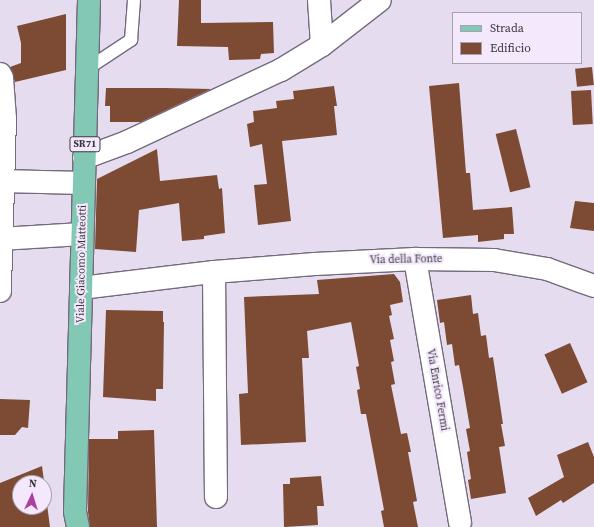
<!DOCTYPE html>
<style>
body{margin:0}
#map{position:relative;width:594px;height:527px;overflow:hidden;background:#e6dcef;font-family:"Source Serif 4",serif}
div>[style]{position:absolute}
.building>*{inset:0;background:#7d4a33;transform-origin:0 0}
.roads{filter:drop-shadow(1px 0 #746a7b) drop-shadow(-1px 0 #746a7b) drop-shadow(0 1px #746a7b) drop-shadow(0 -1px #746a7b)}
.lane>*{height:12px;margin:-6px;padding:0 6px;transform-origin:6px;border-radius:6px;background:#fff}
.street>*{height:22px;margin:-11px;padding:0 11px;transform-origin:11px;border-radius:11px;background:#fff}
.primary>*{height:22px;margin:-11px;padding:0 11px;transform-origin:11px;border-radius:11px;background:#83c7b5}
span{translate:-50% -50%;white-space:nowrap;text-align:center;line-height:1.15;-webkit-text-stroke:4px #f4e9fc;paint-order:stroke}
.shield-label span{padding:1px 3px;background:#f4e9fc;border:1px solid;border-radius:3px;-webkit-text-stroke-width:0}
.shield-label{font-size:10px;color:#3a363e;font-weight:700}
.street-label{font-size:11px;color:#3a363e}
.legend{position:absolute;left:452px;top:12px;width:130px;height:52px;box-sizing:border-box;background:#f4e9fc;border:1px solid #aaa1b0;margin:0;padding:5px 7px;list-style:none;font-size:12px;color:#3a363e}
.legend li{display:flex;align-items:center;gap:8px;height:20px}
.legend b{width:20px;border:1px solid #aaa1b0}
.north{position:absolute;left:12px;top:475px;width:40px;height:40px;box-sizing:border-box;background:#f4e9fc;border:1px solid #aaa1b0;border-radius:50%;rotate:4deg;font-size:11px;font-weight:700;line-height:16px;text-align:center;color:#3a363e}
.north::after{content:'';display:block;margin:auto;width:14px;height:18px;background:#ad3f9e;clip-path:polygon(50% 0,100% 100%,50% 72%,0 100%)}
</style>
<div id="map">
<div class="building">
<div style="clip-path:polygon(179px 0,201px 0,201px 23px,273px 22px,274px 53px,261px 54px,260px 59px,229px 60px,228px 47px,177px 46px)"></div>
<div style="clip-path:polygon(66px 14px,66px 70px,15px 82px,10px 67px,21px 63px,21px 43px,17px 26px)"></div>
<div style="left:592px;top:67px;width:18px;height:17px;rotate:84deg"></div>
<div style="clip-path:polygon(459px 83px,466px 173px,470px 173px,473px 210px,512px 207px,514px 234px,504px 234px,504px 239px,478px 242px,478px 235px,443px 238px,429px 86px)"></div>
<div style="clip-path:polygon(334px 86px,337px 106px,334px 106px,337px 135px,282px 141px,291px 221px,258px 225px,254px 185px,267px 184px,262px 144px,250px 147px,247px 124px,254px 122px,253px 111px,277px 108px,276px 101px,294px 99px,293px 91px)"></div>
<div style="clip-path:polygon(106px 88px,165px 88px,211px 89px,141px 122px,110px 122px,110px 106px,105px 106px)"></div>
<div style="left:591px;top:90px;width:34px;height:20px;rotate:87deg"></div>
<div style="left:516px;top:129px;width:60px;height:21px;rotate:76deg"></div>
<div style="clip-path:polygon(157px 149px,160px 181px,217px 175px,219px 189px,222px 188px,225px 233px,204px 236px,204px 239px,182px 241px,179px 203px,139px 210px,136px 252px,95px 249px,97px 179px)"></div>
<div style="clip-path:polygon(575px 201px,594px 203px,594px 231px,570px 228px)"></div>
<div style="clip-path:polygon(394px 274px,400px 282px,403px 302px,390px 305px,392px 315px,389px 316px,394px 339px,390px 340px,394px 361px,391px 362px,395px 384px,391px 385px,401px 434px,407px 433px,411px 452px,408px 452px,417px 501px,413px 502px,418px 527px,384px 527px,381px 511px,384px 510px,366px 414px,361px 414px,357px 390px,360px 389px,356px 367px,359px 366px,351px 322px,307px 331px,309px 358px,302px 358px,306px 442px,241px 445px,239px 394px,248px 393px,244px 297px,319px 294px,317px 280px)"></div>
<div style="clip-path:polygon(471px 295px,473px 314px,478px 313px,481px 336px,486px 335px,489px 358px,493px 357px,503px 424px,501px 424px,505px 446px,499px 447px,506px 493px,471px 499px,468px 480px,471px 479px,467px 452px,470px 451px,466px 429px,470px 428px,463px 387px,459px 365px,455px 366px,452px 344px,447px 345px,444px 322px,440px 323px,437px 300px)"></div>
<div style="clip-path:polygon(106px 310px,163px 311px,163px 322px,164px 322px,163px 389px,156px 389px,156px 401px,103px 397px)"></div>
<div style="left:570px;top:343px;width:43px;height:28px;rotate:66deg"></div>
<div style="clip-path:polygon(0 399px,30px 400px,28px 428px,22px 427px,15px 435px,0 435px)"></div>
<div style="clip-path:polygon(154px 430px,157px 527px,90px 527px,88px 512px,89px 439px,118px 439px,118px 431px)"></div>
<div style="clip-path:polygon(588px 442px,594px 457px,594px 483px,563px 503px,561px 500px,536px 516px,528px 498px,564px 477px,557px 455px)"></div>
<div style="clip-path:polygon(evenodd,42px 466px,50px 527px,0 527px,0 483px,42px 466px,20px 483px,44px 483px,44px 507px,20px 507px,20px 483px)"></div>
<div style="clip-path:polygon(321px 476px,324px 506px,317px 506px,318px 525px,284px 527px,283px 484px,290px 484px,290px 478px)"></div>
</div>
<div class="roads">
<div class="lane">
<div style="left:87px;top:69px;width:53px;rotate:-33.4deg"></div>
<div style="left:131px;top:40px;width:40px;rotate:-85.7deg"></div>
</div>
<div class="street">
<div style="left:319px;top:0;width:45px;rotate:86.2deg"></div>
<div style="left:0;top:74px;width:4px;rotate:63deg"></div>
<div style="left:2px;top:78px;width:41px;rotate:85.8deg"></div>
<div style="left:5px;top:119px;width:172px;rotate:91.7deg"></div>
<div style="left:84px;top:158px;width:46px;rotate:-20.4deg"></div>
<div style="left:127px;top:142px;width:170px;rotate:-25.1deg"></div>
<div style="left:281px;top:70px;width:48px;rotate:-31.4deg"></div>
<div style="left:322px;top:45px;width:73px;rotate:-37.8deg"></div>
<div style="left:0;top:181px;width:84px;rotate:1.4deg"></div>
<div style="left:0;top:239px;width:82px;rotate:-3.5deg"></div>
<div style="left:415px;top:259px;width:267px;rotate:80.3deg"></div>
<div style="left:214px;top:272px;width:225px;rotate:89.5deg"></div>
<div style="left:81px;top:288px;width:134px;rotate:-6.9deg"></div>
<div style="left:214px;top:272px;width:101px;rotate:-4.5deg"></div>
<div style="left:315px;top:264px;width:100px;rotate:-2.9deg"></div>
<div style="left:415px;top:259px;width:79px;rotate:0.7deg"></div>
<div style="left:494px;top:260px;width:54px;rotate:9.6deg"></div>
<div style="left:547px;top:269px;width:50px;rotate:19.9deg"></div>
</div>
<div class="primary">
<div style="left:78px;top:527px;width:16px;rotate:-101deg"></div>
<div style="left:75px;top:511px;width:511px;rotate:-88.43deg"></div>
</div>
</div>
<div class="shield-label">
<span style="left:85px;top:144px">SR71</span>
</div>
<div class="street-label">
<span style="left:406px;top:260px;rotate:-1deg">Via della Fonte</span>
<span style="left:82px;top:264px;rotate:-89deg">Viale Giacomo Matteotti</span>
<span style="left:437px;top:390px;rotate:80deg">Via Enrico Fermi</span>
</div>
<ul class="legend">
<li><b style="height:5px;background:#83c7b5"></b>Strada</li>
<li><b style="height:11px;background:#7d4a33"></b>Edificio</li>
</ul>
<div class="north">N</div>
</div>
